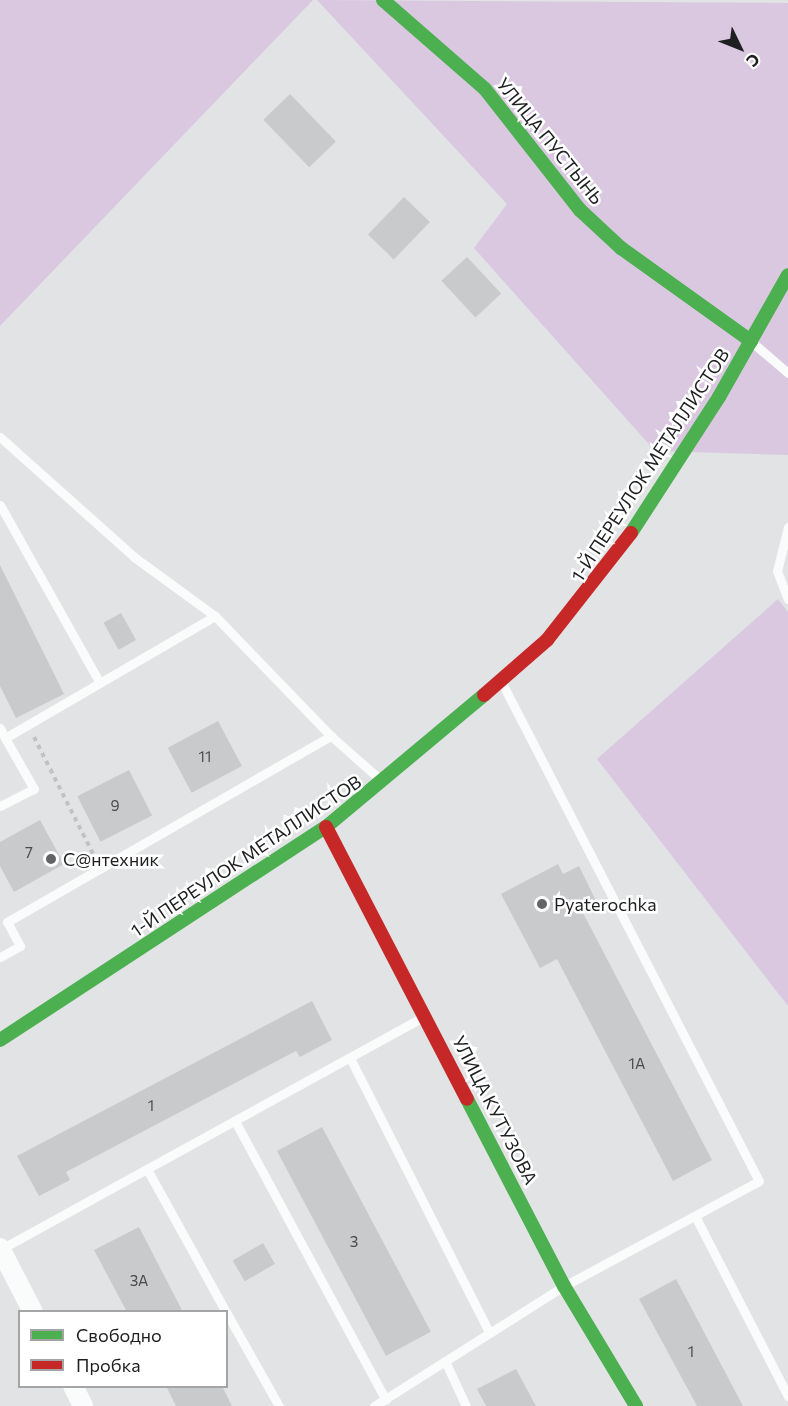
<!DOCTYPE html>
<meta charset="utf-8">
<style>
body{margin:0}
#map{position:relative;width:788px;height:1406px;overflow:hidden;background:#e1e3e5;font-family:Commissioner,sans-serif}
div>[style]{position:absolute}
.green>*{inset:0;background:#dac8e1}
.building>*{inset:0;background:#c9cacc;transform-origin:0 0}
.path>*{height:4px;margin-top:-2px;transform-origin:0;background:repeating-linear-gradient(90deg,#c2c2c3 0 4.5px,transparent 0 9px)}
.lane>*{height:9px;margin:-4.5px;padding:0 4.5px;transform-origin:4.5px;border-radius:4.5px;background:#fafbfb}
.street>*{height:20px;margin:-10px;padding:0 10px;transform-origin:10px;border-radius:10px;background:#fafbfb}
.fast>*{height:14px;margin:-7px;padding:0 7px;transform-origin:7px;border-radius:7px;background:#4caf50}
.jam>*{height:14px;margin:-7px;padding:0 7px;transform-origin:7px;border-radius:7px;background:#c62828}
.dots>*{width:16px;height:16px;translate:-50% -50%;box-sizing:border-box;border:3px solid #fff;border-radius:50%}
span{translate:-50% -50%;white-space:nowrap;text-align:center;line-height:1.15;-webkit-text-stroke:5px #fff;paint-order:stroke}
.number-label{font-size:15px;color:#4a4b4d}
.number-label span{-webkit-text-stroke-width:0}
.street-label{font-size:18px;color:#1e1f21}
.poi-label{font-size:18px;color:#1e1f21}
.left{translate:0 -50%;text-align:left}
.legend{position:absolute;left:18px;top:1310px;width:210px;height:78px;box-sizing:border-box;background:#fff;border:2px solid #a5a5a6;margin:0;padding:8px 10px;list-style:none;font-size:18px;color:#1e1f21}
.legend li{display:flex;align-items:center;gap:12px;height:30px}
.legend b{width:30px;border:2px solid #a5a5a6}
.north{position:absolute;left:710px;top:18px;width:60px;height:60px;-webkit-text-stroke:4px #fff;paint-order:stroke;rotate:133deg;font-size:16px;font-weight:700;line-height:24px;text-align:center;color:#1e1f21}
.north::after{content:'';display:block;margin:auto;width:21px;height:27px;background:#1e1f21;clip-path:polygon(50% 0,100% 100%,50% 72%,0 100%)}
</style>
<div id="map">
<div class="green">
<div style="clip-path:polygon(0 0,313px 0,0 326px)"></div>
<div style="clip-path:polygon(317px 0,788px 3px,788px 455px,655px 451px,474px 248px,507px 204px)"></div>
<div style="clip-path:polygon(778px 599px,788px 612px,788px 1006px,597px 759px)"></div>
</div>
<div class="building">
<div style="left:290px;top:94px;width:66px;height:37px;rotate:46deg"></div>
<div style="left:404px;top:197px;width:36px;height:52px;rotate:44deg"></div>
<div style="left:467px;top:257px;width:50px;height:35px;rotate:47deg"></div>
<div style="clip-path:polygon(0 565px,64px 694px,16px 718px,0 686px)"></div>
<div style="left:121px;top:613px;width:31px;height:20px;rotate:61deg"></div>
<div style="left:218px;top:721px;width:51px;height:57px;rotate:62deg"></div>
<div style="left:129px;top:770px;width:51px;height:58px;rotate:63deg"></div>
<div style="clip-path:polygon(40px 820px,64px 864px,14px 892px,0 866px,0 842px)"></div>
<div style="clip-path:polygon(558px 864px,563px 874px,579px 866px,597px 903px,582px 911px,712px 1160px,673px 1181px,557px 959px,540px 968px,501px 894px)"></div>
<div style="clip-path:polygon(312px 1001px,332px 1040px,300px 1057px,296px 1051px,66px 1172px,70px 1180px,39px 1196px,17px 1156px)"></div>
<div style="left:322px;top:1127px;width:232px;height:51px;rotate:62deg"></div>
<div style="clip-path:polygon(139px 1227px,183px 1312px,127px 1312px,94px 1250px)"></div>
<div style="left:263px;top:1243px;width:24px;height:35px;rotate:60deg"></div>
<div style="clip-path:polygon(676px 1279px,743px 1406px,697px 1406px,639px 1299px)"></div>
<div style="clip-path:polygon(516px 1369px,536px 1406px,486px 1406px,477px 1389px)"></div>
<div style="clip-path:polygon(166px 1386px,222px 1386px,232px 1406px,176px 1406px)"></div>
</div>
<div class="path">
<div style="left:34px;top:737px;width:133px;rotate:63.2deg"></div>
</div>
<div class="lane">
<div style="left:753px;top:343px;width:46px;rotate:40.6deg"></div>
<div style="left:0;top:437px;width:180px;rotate:41.8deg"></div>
<div style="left:134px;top:557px;width:100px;rotate:36.1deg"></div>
<div style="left:215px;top:616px;width:167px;rotate:46deg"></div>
<div style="left:331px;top:736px;width:69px;rotate:41.5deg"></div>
<div style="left:0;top:505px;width:204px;rotate:60.7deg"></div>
<div style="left:788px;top:527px;width:45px;rotate:104deg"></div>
<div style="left:777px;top:571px;width:30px;rotate:69deg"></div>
<div style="left:0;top:728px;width:11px;rotate:63deg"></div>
<div style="left:5px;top:738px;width:243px;rotate:-30.2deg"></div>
<div style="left:0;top:806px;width:38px;rotate:-27deg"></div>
<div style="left:34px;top:789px;width:59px;rotate:-119.6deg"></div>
<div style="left:0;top:957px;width:23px;rotate:-29deg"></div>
<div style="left:20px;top:946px;width:27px;rotate:-118deg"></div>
<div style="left:7px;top:922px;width:374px;rotate:-29.9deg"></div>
<div style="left:350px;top:1058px;width:307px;rotate:63.1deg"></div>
<div style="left:235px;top:1121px;width:317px;rotate:61.6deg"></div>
<div style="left:147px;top:1169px;width:163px;rotate:61.1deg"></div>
<div style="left:695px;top:1216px;width:203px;rotate:62.7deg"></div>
<div style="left:1px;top:1249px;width:480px;rotate:-28.8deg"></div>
<div style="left:226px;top:1312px;width:108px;rotate:60.6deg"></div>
<div style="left:445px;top:1361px;width:50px;rotate:65deg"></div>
<div style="left:374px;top:1406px;width:225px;rotate:-32.3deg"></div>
<div style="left:564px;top:1286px;width:221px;rotate:-28.3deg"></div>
<div style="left:759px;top:1181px;width:560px;rotate:-117.3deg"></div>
</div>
<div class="street">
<div style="left:0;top:1248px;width:72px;rotate:62.7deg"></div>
<div style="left:73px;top:1386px;width:22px;rotate:63deg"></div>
</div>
<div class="fast">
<div style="left:383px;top:0;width:135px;rotate:41.1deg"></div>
<div style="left:485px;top:89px;width:154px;rotate:51.9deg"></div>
<div style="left:580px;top:210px;width:56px;rotate:42.8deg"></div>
<div style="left:621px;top:248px;width:160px;rotate:35.6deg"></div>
<div style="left:631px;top:533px;width:162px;rotate:-57.1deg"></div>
<div style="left:719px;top:397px;width:140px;rotate:-60.5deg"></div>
<div style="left:0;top:1040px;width:389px;rotate:-33.2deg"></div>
<div style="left:326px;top:827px;width:206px;rotate:-39.9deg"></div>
<div style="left:467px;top:1099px;width:211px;rotate:62.6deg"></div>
<div style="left:564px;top:1286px;width:140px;rotate:59deg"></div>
</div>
<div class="jam">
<div style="left:484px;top:695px;width:84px;rotate:-41.1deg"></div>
<div style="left:547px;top:640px;width:136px;rotate:-51.9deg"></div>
<div style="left:326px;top:827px;width:306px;rotate:62.6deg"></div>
</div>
<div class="dots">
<div style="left:51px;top:859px;background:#626466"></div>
<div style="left:542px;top:904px;background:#626466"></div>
</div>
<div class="number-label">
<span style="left:205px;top:757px">11</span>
<span style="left:115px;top:806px">9</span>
<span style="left:29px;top:853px">7</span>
<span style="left:637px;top:1064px">1А</span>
<span style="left:151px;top:1106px">1</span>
<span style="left:354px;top:1242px">3</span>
<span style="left:139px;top:1281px">3А</span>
<span style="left:691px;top:1352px">1</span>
</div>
<div class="street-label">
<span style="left:550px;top:141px;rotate:51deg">УЛИЦА ПУСТЫНЬ</span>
<span style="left:650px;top:465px;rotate:-57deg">1-Й ПЕРЕУЛОК МЕТАЛЛИСТОВ</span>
<span style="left:246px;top:856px;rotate:-34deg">1-Й ПЕРЕУЛОК МЕТАЛЛИСТОВ</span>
<span style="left:495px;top:1110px;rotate:63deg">УЛИЦА КУТУЗОВА</span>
</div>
<div class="poi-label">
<span class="left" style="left:63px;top:859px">С@нтехник</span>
<span class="left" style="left:554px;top:904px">Pyaterochka</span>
</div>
<ul class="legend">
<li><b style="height:8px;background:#4caf50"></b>Свободно</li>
<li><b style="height:8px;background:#c62828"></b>Пробка</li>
</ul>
<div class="north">С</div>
</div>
